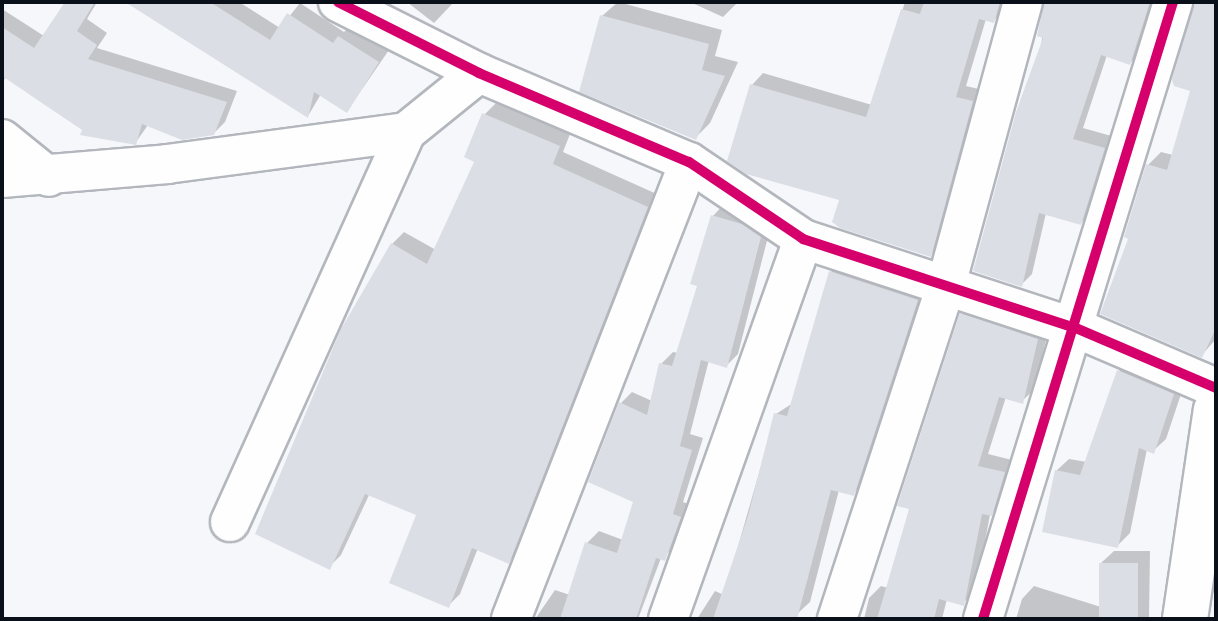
<!DOCTYPE html>
<style>
body{margin:0}
#map{position:relative;width:1218px;height:621px;overflow:hidden;background:#f5f7fa;font-family:"Open Sans",sans-serif}
div>[style]{position:absolute}
.shadow>*{inset:0;background:#0003}
.building>*{inset:0;background:#dbdfe5;transform-origin:0 0}
.roads{filter:drop-shadow(2px 0 #b3b7bd) drop-shadow(-2px 0 #b3b7bd) drop-shadow(0 2px #b3b7bd) drop-shadow(0 -2px #b3b7bd)}
.minor>*{height:38px;margin:-19px;padding:0 19px;transform-origin:19px;border-radius:19px;background:#fefefe}
.tertiary>*{height:44px;margin:-22px;padding:0 22px;transform-origin:22px;border-radius:22px;background:#fefefe}
.cycleway>*{height:10px;margin:-5px;padding:0 5px;transform-origin:5px;border-radius:5px;background:#d6006c}
span{translate:-50% -50%;white-space:nowrap;text-align:center;line-height:1.15;-webkit-text-stroke:6px #fff;paint-order:stroke}
.frame{position:absolute;inset:0;border:4px solid #091019;pointer-events:none}
</style>
<div id="map">
<div class="shadow">
<div style="clip-path:polygon(67px 2px,97px 2px,87px 19px,107px 33px,97px 48px,237px 91px,225px 122px,213px 134px,148px 125px,136px 142px,84px 129px,6px 77px,2px 83px,2px 9px,44px 36px)"></div>
<div style="clip-path:polygon(129px 2px,239px 2px,280px 28px,300px 3px,344px 32px,350px 26px,389px 50px,347px 111px,321px 94px,308px 116px)"></div>
<div style="clip-path:polygon(407px 2px,454px 2px,434px 23px)"></div>
<div style="clip-path:polygon(618px 2px,722px 30px,715px 56px,738px 62px,710px 123px,696px 137px,602px 16px)"></div>
<div style="clip-path:polygon(690px 2px,738px 2px,723px 17px)"></div>
<div style="clip-path:polygon(905px 2px,1008px 2px,994px 21px,986px 19px,966px 86px,983px 90px,941px 244px,930px 255px,842px 199px,752px 85px,763px 73px,872px 105px)"></div>
<div style="clip-path:polygon(1045px 2px,1157px 2px,1141px 52px,1130px 63px,1107px 55px,1083px 128px,1115px 137px,1092px 212px,1081px 223px,1046px 213px,1032px 274px,1021px 285px)"></div>
<div style="clip-path:polygon(1201px 2px,1216px 2px,1216px 339px,1201px 356px,1131px 237px,1148px 165px,1161px 152px,1173px 155px,1192px 90px)"></div>
<div style="clip-path:polygon(496px 103px,570px 134px,563px 152px,659px 195px,520px 550px,508px 562px,478px 548px,460px 594px,448px 606px,419px 514px,370px 493px,341px 555px,329px 567px,392px 244px,404px 232px,436px 250px,477px 161px,484px 115px)"></div>
<div style="clip-path:polygon(724px 204px,771px 225px,738px 354px,726px 366px,709px 360px,690px 434px,703px 438px,683px 502px,691px 505px,676px 547px,661px 558px,638px 619px,535px 619px,555px 590px,570px 595px,587px 543px,599px 531px,623px 540px,635px 501px,621px 403px,632px 392px,652px 401px,661px 364px,673px 352px,678px 353px,700px 285px,713px 216px)"></div>
<div style="clip-path:polygon(843px 259px,929px 287px,866px 481px,853px 494px,839px 490px,810px 602px,797px 614px,783px 619px,697px 619px,715px 591px,724px 595px,776px 414px,793px 403px,831px 272px)"></div>
<div style="clip-path:polygon(973px 303px,1049px 327px,1034px 390px,1022px 401px,1006px 397px,988px 454px,1016px 461px,1003px 502px,990px 515px,975px 592px,963px 603px,947px 599px,942px 619px,864px 619px,869px 598px,881px 586px,888px 588px,962px 314px)"></div>
<div style="clip-path:polygon(1131px 358px,1185px 382px,1166px 439px,1153px 451px,1147px 449px,1130px 533px,1117px 546px,1056px 471px,1069px 459px,1087px 462px,1119px 371px)"></div>
<div style="clip-path:polygon(1114px 551px,1150px 551px,1149px 619px,1016px 619px,1022px 599px,1034px 586px,1101px 607px,1101px 563px)"></div>
</div>
<div class="building">
<div style="clip-path:polygon(65px 2px,95px 2px,77px 31px,97px 45px,88px 59px,227px 102px,214px 135px,182px 140px,142px 124px,136px 145px,80px 135px,82px 130px,2px 76px,2px 27px,34px 48px)"></div>
<div style="clip-path:polygon(125px 2px,210px 2px,270px 40px,287px 13px,333px 43px,338px 36px,379px 62px,347px 113px,314px 92px,308px 118px)"></div>
<div style="clip-path:polygon(924px 2px,1000px 2px,994px 23px,979px 19px,956px 97px,973px 101px,931px 257px,840px 228px,832px 222px,839px 200px,746px 174px,727px 161px,750px 84px,866px 117px,901px 9px,920px 14px)"></div>
<div style="clip-path:polygon(1044px 2px,1150px 2px,1130px 65px,1101px 55px,1073px 139px,1105px 148px,1081px 225px,1039px 213px,1022px 287px,973px 271px,1016px 112px,1043px 38px,1037px 36px)"></div>
<div style="clip-path:polygon(1194px 2px,1216px 2px,1216px 328px,1202px 358px,1100px 314px,1128px 239px,1124px 237px,1146px 164px,1167px 170px,1190px 91px,1174px 86px,1172px 80px)"></div>
<div style="clip-path:polygon(600px 15px,709px 44px,702px 70px,725px 76px,696px 140px,579px 92px)"></div>
<div style="clip-path:polygon(482px 113px,560px 146px,553px 164px,648px 207px,509px 564px,472px 548px,449px 608px,389px 583px,416px 515px,365px 494px,330px 570px,255px 534px,341px 329px,391px 243px,427px 264px,474px 162px,464px 157px)"></div>
<div style="clip-path:polygon(711px 215px,742px 224px,761px 237px,727px 368px,701px 360px,680px 446px,692px 450px,673px 514px,681px 517px,665px 561px,656px 558px,636px 619px,560px 619px,585px 542px,617px 553px,633px 502px,588px 482px,619px 402px,647px 415px,659px 363px,672px 366px,697px 286px,690px 284px)"></div>
<div style="clip-path:polygon(829px 271px,918px 300px,854px 496px,831px 490px,797px 619px,713px 619px,748px 516px,774px 413px,787px 416px)"></div>
<div style="clip-path:polygon(960px 313px,1038px 339px,1023px 404px,999px 397px,978px 466px,1005px 472px,992px 516px,982px 514px,964px 606px,939px 599px,934px 619px,877px 619px,909px 509px,897px 506px)"></div>
<div style="clip-path:polygon(1117px 370px,1174px 394px,1154px 454px,1139px 448px,1118px 548px,1042px 532px,1055px 470px,1080px 475px)"></div>
<div style="left:1099px;top:563px;width:39px;height:56px"></div>
</div>
<div class="roads">
<div class="minor">
<div style="left:338px;top:2px;width:158px;rotate:26.7deg"></div>
<div style="left:479px;top:73px;width:228px;rotate:23deg"></div>
<div style="left:689px;top:162px;width:138px;rotate:34deg"></div>
<div style="left:803px;top:239px;width:287px;rotate:18.1deg"></div>
<div style="left:1076px;top:328px;width:152px;rotate:23.2deg"></div>
<div style="left:2px;top:139px;width:60px;rotate:39deg"></div>
<div style="left:2px;top:178px;width:166px;rotate:-4.8deg"></div>
<div style="left:167px;top:164px;width:241px;rotate:-7.6deg"></div>
<div style="left:406px;top:132px;width:94px;rotate:-38.9deg"></div>
<div style="left:230px;top:522px;width:428px;rotate:-65.7deg"></div>
<div style="left:511px;top:619px;width:490px;rotate:-68.7deg"></div>
<div style="left:668px;top:619px;width:403px;rotate:-70.4deg"></div>
<div style="left:837px;top:619px;width:351px;rotate:-71.9deg"></div>
<div style="left:946px;top:285px;width:293px;rotate:-74.8deg"></div>
<div style="left:983px;top:619px;width:646px;rotate:-72.88deg"></div>
</div>
<div class="tertiary">
<div style="left:1185px;top:619px;width:211px;rotate:-81.6deg"></div>
</div>
</div>
<div class="cycleway">
<div style="left:338px;top:2px;width:158px;rotate:26.7deg"></div>
<div style="left:479px;top:73px;width:228px;rotate:23deg"></div>
<div style="left:689px;top:162px;width:138px;rotate:34deg"></div>
<div style="left:803px;top:239px;width:287px;rotate:18.1deg"></div>
<div style="left:1076px;top:328px;width:152px;rotate:23.2deg"></div>
<div style="left:983px;top:619px;width:646px;rotate:-72.88deg"></div>
</div>
<div class="frame"></div>
</div>
